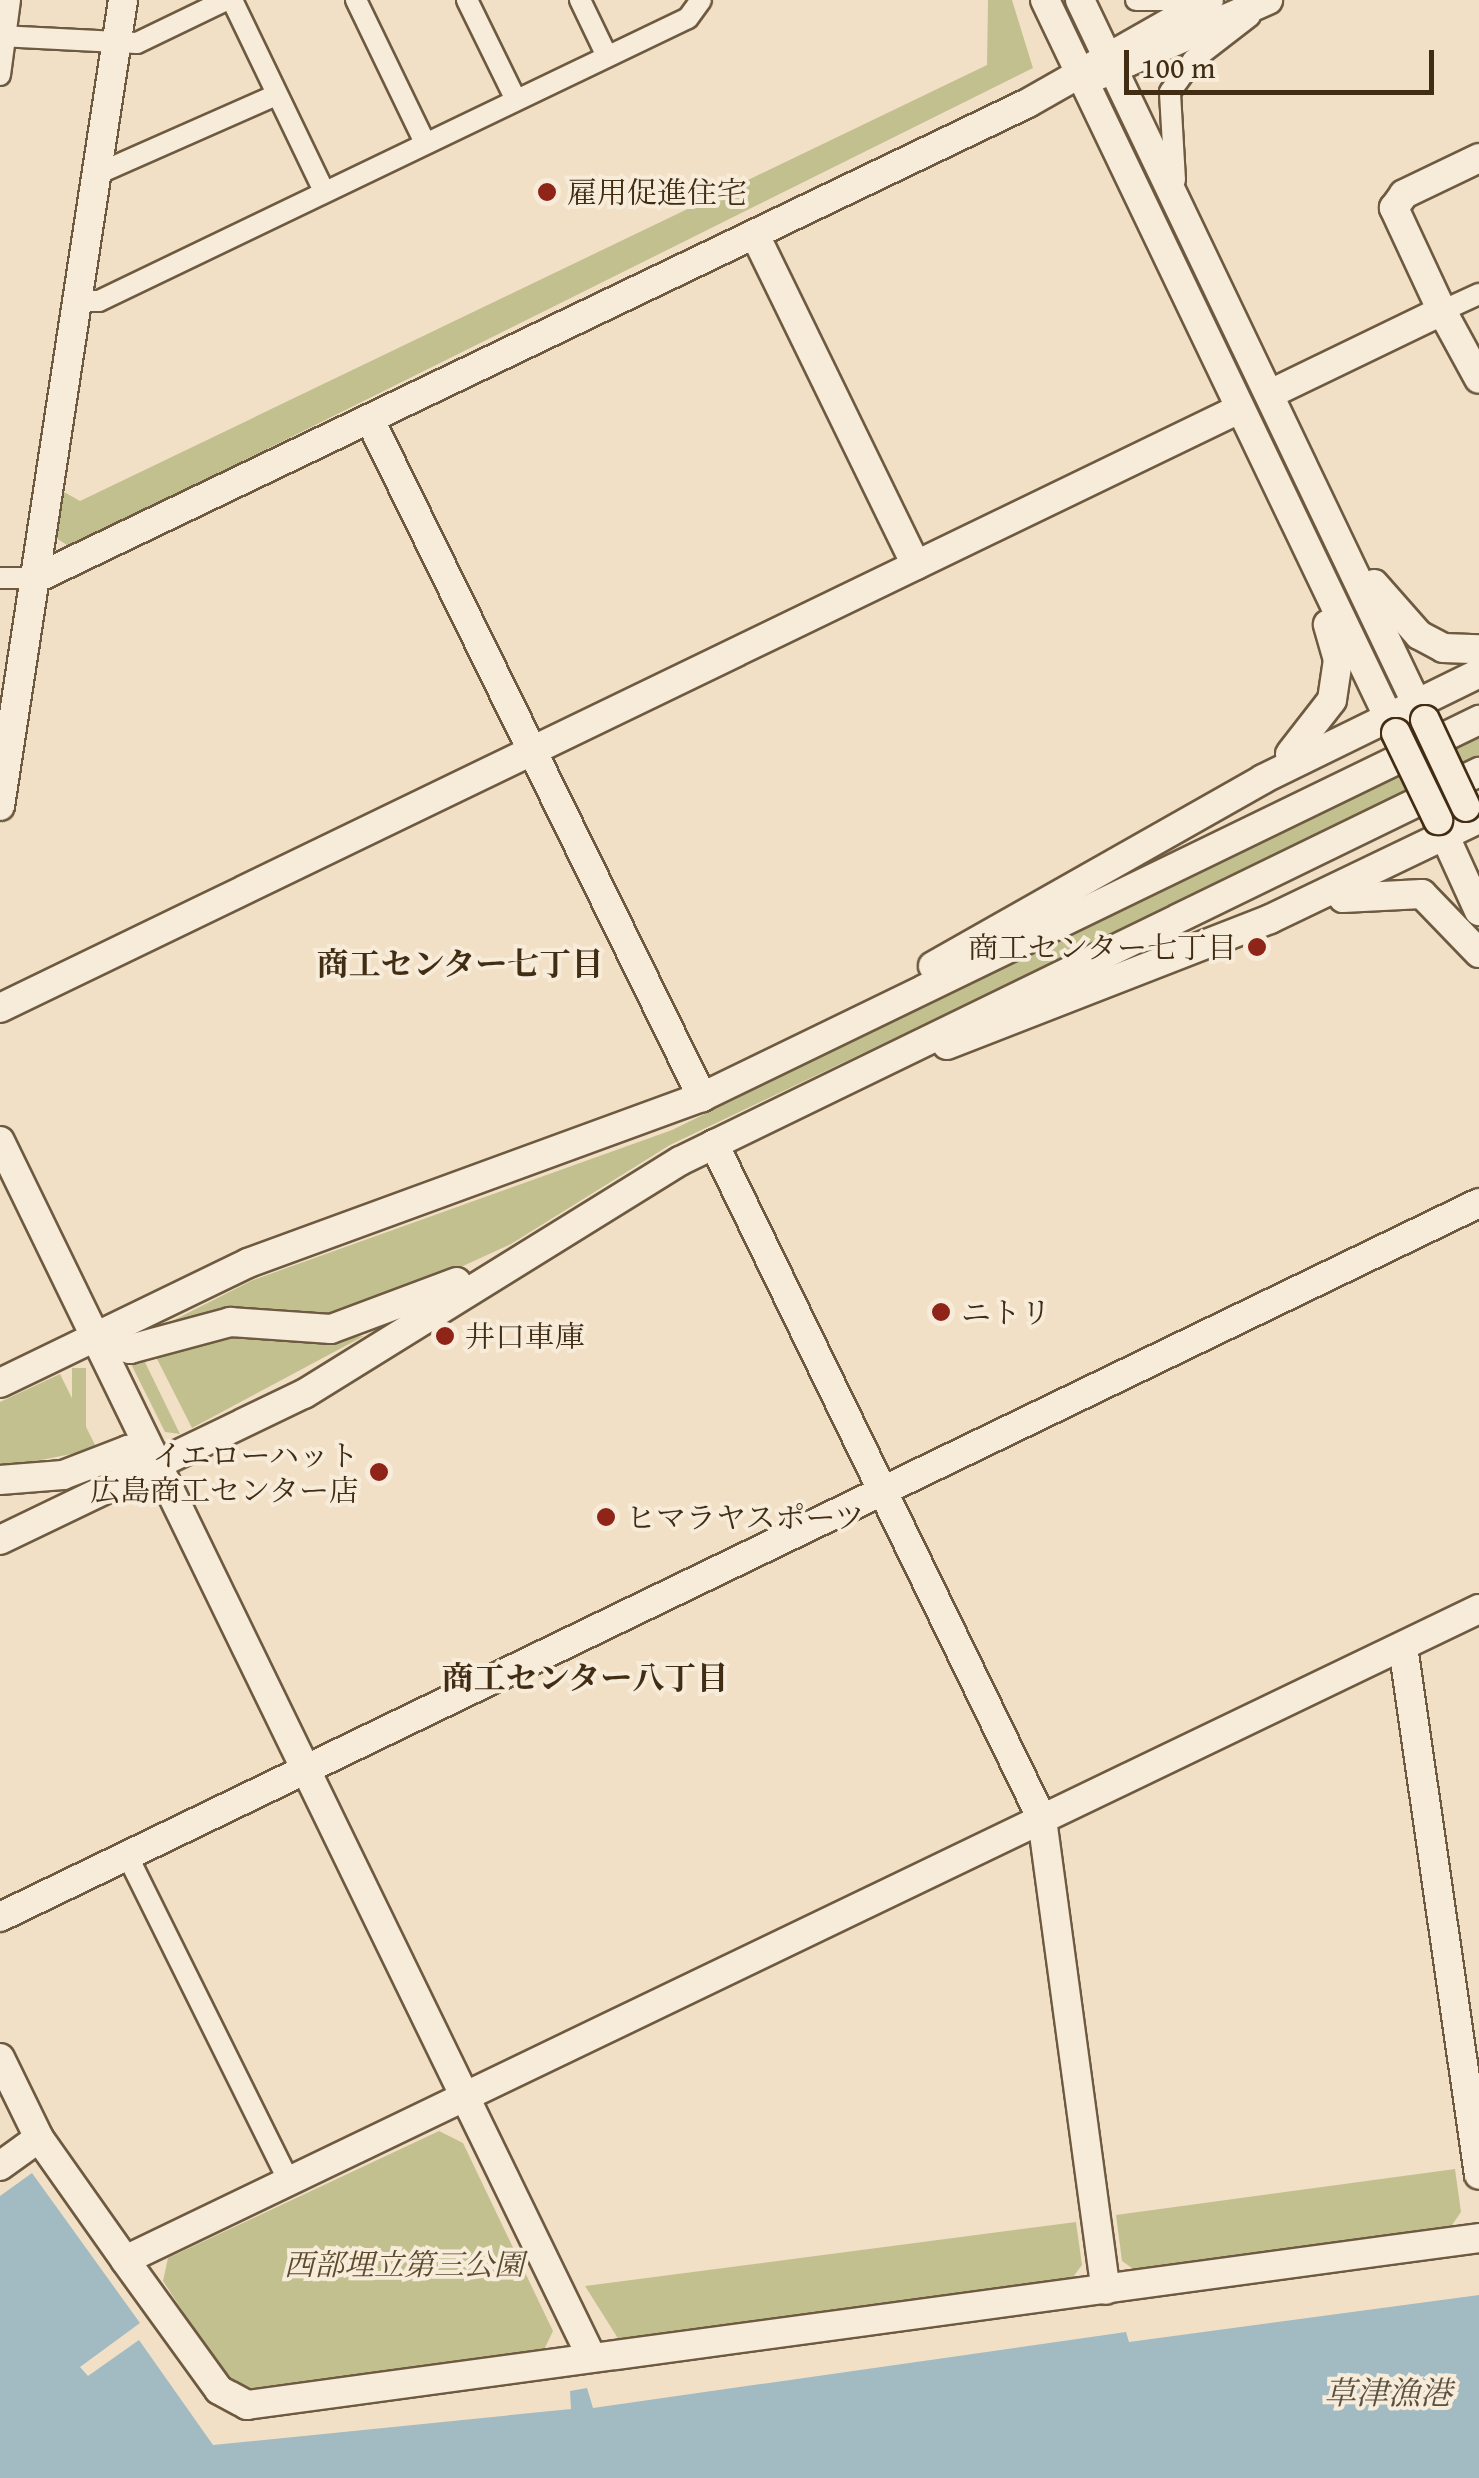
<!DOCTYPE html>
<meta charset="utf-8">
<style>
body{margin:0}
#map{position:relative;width:1479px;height:2478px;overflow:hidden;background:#f2e0c6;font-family:"Gentium Book Plus","Noto Serif JP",serif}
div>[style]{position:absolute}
.green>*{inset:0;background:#c3c090;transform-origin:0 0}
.water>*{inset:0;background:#a2bac1}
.roads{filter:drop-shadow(2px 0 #6d5a40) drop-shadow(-2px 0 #6d5a40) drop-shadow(0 2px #6d5a40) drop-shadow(0 -2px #6d5a40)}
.street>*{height:20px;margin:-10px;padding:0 10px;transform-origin:10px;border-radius:10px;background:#f7ebda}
.secondary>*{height:28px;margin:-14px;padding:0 14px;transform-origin:14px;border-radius:14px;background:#f7ebda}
.bridges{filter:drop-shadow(2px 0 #412d14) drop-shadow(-2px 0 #412d14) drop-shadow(0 2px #412d14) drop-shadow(0 -2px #412d14)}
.secondary-bridge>*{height:28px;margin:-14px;padding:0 14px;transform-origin:14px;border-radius:14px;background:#f7ebda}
.dots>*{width:28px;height:28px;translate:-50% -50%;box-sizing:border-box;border:5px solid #f7ebda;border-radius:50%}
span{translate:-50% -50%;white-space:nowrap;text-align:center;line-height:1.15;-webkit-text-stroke:8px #f7ebda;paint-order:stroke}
.poi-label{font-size:30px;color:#412d14}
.left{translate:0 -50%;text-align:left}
.right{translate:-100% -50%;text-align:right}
.park-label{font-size:30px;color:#5b4a2d;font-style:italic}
.neighbourhood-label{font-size:32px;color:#412d14;font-weight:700}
.water-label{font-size:32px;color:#59503f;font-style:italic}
.scale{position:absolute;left:1124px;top:50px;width:310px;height:45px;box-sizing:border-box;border:5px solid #412d14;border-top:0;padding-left:12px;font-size:30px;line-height:35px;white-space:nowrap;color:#412d14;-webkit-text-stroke:8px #f7ebda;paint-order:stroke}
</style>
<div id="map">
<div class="green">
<div style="clip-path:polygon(988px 0,1012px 0,1033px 68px,70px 547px,56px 538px,64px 492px,80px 501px,987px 65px)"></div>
<div style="clip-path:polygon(1479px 736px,1479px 760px,670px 1145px,511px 1244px,413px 1289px,331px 1318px,209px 1314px,162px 1326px,253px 1280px,672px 1130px)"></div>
<div style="clip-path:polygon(226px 1333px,332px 1339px,364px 1336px,192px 1428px,154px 1353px)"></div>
<div style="clip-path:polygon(143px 1358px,180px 1434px,165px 1432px,131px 1364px)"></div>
<div style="left:72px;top:1368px;width:14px;height:85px"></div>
<div style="clip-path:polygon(60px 1374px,97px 1449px,0 1468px,0 1402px)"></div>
<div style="clip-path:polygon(439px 2131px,463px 2143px,553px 2331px,543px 2352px,246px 2391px,231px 2385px,163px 2281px,168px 2258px)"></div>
<div style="clip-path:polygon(1455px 2169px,1461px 2212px,1450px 2228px,1136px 2271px,1122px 2261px,1116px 2215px)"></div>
<div style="clip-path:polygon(1076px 2222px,1082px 2265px,1070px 2281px,619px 2340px,585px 2286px)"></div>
</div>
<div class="water">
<div style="clip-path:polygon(32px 2173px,140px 2323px,80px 2367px,88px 2376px,139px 2340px,213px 2445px,571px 2409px,570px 2391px,587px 2388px,593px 2408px,1126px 2332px,1129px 2342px,1479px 2295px,1479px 2478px,0 2478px,0 2196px)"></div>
</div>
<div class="roads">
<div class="street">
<div style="left:232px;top:0;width:212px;rotate:64.3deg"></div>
<div style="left:356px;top:0;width:159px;rotate:64.2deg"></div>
<div style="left:467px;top:0;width:111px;rotate:63.9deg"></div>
<div style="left:580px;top:0;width:62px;rotate:64.3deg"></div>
<div style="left:1136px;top:0;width:61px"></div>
<div style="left:0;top:36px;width:137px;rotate:2.9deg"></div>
<div style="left:137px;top:43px;width:99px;rotate:-25.8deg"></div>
<div style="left:0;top:75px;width:76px;rotate:-82.4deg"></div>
<div style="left:97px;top:174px;width:196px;rotate:-23.8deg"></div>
<div style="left:1175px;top:180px;width:88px;rotate:-93.3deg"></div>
<div style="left:1170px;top:92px;width:39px;rotate:-54deg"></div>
<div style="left:1193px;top:60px;width:72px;rotate:-37.7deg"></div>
<div style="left:80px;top:301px;width:19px"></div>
<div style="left:99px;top:301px;width:653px;rotate:-25.66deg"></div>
<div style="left:688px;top:18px;width:22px;rotate:-54deg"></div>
<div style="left:1442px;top:311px;width:41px;rotate:-24.7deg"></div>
<div style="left:0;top:578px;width:37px"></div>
<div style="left:128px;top:1857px;width:365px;rotate:63.6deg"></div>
</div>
<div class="secondary">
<div style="left:1045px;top:0;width:813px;rotate:64.41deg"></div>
<div style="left:1080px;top:0;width:793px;rotate:64.44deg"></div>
<div style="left:1099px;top:75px;width:185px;rotate:-23.9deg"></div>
<div style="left:756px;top:237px;width:365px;rotate:64deg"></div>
<div style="left:1442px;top:311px;width:114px;rotate:-115deg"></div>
<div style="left:1394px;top:208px;width:17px;rotate:-54deg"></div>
<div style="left:1404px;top:194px;width:83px;rotate:-25.6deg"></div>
<div style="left:1270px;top:394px;width:191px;rotate:-25.8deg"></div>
<div style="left:1442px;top:311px;width:77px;rotate:61.4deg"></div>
<div style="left:372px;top:424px;width:750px;rotate:63.88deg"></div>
<div style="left:37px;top:578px;width:1099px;rotate:-25.61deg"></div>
<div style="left:1028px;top:103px;width:208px;rotate:-29.6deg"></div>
<div style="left:1374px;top:584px;width:68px;rotate:48.6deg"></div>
<div style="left:1419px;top:635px;width:27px;rotate:28deg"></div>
<div style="left:1443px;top:648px;width:36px;rotate:2deg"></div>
<div style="left:1290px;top:754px;width:68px;rotate:-52.1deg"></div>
<div style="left:1332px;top:700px;width:40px;rotate:-81.5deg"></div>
<div style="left:1338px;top:660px;width:37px;rotate:-106deg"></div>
<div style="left:0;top:806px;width:815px;rotate:-81.32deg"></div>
<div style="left:1438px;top:821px;width:99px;rotate:65.5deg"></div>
<div style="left:1343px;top:898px;width:79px;rotate:-2.9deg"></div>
<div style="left:1422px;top:894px;width:82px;rotate:46deg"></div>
<div style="left:933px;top:966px;width:379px;rotate:-29.5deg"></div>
<div style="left:1263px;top:779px;width:241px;rotate:-26.1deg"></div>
<div style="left:0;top:1008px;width:1376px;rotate:-25.8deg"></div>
<div style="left:947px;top:1045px;width:347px;rotate:-21.3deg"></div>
<div style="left:1270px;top:919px;width:232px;rotate:-25.6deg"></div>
<div style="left:0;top:1141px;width:1353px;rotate:64.06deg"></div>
<div style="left:714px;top:1144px;width:750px;rotate:64.08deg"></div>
<div style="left:1042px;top:1819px;width:475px;rotate:82.3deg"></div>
<div style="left:95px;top:1337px;width:37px;rotate:19deg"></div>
<div style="left:130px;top:1349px;width:104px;rotate:-15.1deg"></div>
<div style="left:230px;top:1322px;width:101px;rotate:4deg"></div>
<div style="left:331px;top:1329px;width:134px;rotate:-20.5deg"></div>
<div style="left:0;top:1383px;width:276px;rotate:-25.8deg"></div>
<div style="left:248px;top:1263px;width:483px;rotate:-20.1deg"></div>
<div style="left:702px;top:1097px;width:864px;rotate:-25.88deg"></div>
<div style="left:0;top:1480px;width:63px;rotate:-4.5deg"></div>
<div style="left:63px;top:1475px;width:70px;rotate:-21deg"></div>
<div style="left:128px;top:1450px;width:32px;rotate:28deg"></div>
<div style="left:0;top:1540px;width:337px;rotate:-25.7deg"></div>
<div style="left:304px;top:1394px;width:442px;rotate:-31.8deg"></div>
<div style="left:680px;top:1161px;width:889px;rotate:-25.96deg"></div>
<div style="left:1403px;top:1647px;width:533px;rotate:81.81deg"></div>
<div style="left:0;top:1917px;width:1642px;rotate:-25.77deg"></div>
<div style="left:0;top:2058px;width:89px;rotate:64deg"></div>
<div style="left:39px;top:2138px;width:149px;rotate:54.8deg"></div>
<div style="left:125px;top:2260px;width:160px;rotate:54.1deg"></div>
<div style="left:219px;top:2390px;width:32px;rotate:28deg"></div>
<div style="left:247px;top:2405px;width:1243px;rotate:-7.72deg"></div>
<div style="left:0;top:2166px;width:48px;rotate:-35.7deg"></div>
<div style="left:125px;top:2260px;width:1502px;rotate:-25.68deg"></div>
</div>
</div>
<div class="bridges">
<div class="secondary-bridge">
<div style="left:1425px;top:720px;width:96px;rotate:64.8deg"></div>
<div style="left:1396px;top:733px;width:97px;rotate:64.2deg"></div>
</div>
</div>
<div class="dots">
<div style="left:547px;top:192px;background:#8f2418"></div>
<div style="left:1257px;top:947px;background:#8f2418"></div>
<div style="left:941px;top:1312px;background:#8f2418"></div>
<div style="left:445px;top:1336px;background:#8f2418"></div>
<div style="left:379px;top:1472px;background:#8f2418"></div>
<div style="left:606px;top:1517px;background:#8f2418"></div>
</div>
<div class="poi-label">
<span class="left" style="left:567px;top:192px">雇用促進住宅</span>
<span class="right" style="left:1237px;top:947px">商工センター七丁目</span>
<span class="left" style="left:961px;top:1312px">ニトリ</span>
<span class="left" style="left:465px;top:1336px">井口車庫</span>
<span class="right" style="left:359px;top:1472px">イエローハット<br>広島商工センター店</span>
<span class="left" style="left:626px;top:1517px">ヒマラヤスポーツ</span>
</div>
<div class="park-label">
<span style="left:404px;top:2264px">西部埋立第三公園</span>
</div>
<div class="neighbourhood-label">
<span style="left:460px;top:964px">商工センター七丁目</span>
<span style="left:585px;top:1678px">商工センター八丁目</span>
</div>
<div class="water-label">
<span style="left:1388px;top:2393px">草津漁港</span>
</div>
<div class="scale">100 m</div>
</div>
